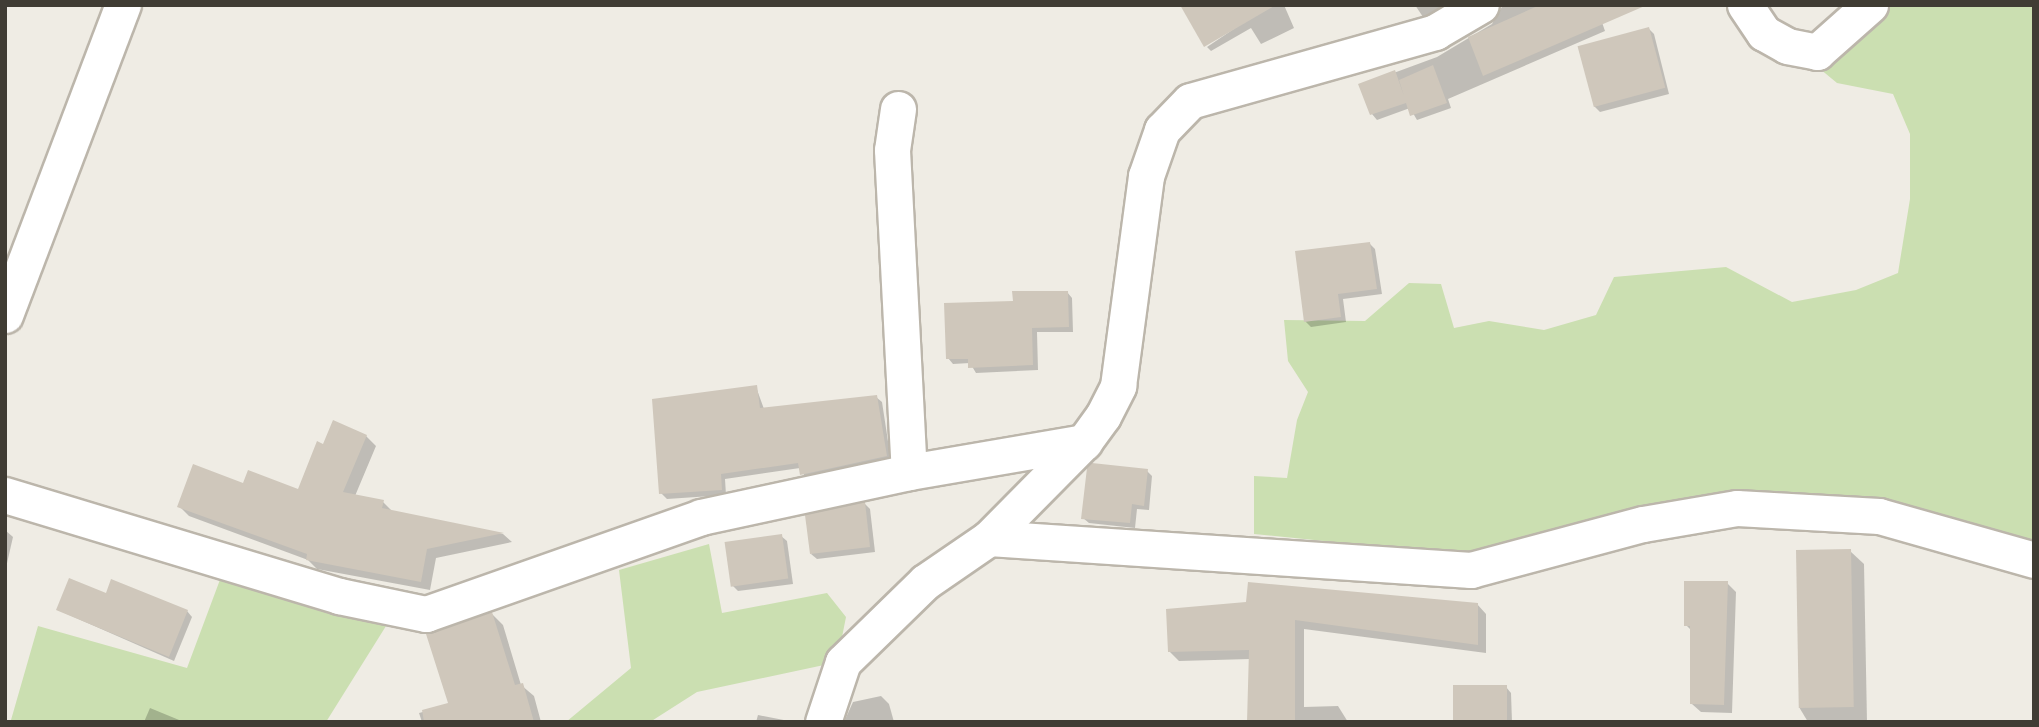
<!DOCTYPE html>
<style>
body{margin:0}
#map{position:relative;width:2039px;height:727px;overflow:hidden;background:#efece4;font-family:Cabin,sans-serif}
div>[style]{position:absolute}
.green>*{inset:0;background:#cbdfb1}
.shadow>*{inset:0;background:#0003}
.building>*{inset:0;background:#cfc7bb;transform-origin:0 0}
.roads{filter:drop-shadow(2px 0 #bcb6ab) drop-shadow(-2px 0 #bcb6ab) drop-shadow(0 2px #bcb6ab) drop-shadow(0 -2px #bcb6ab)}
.street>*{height:35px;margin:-17.5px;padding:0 17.5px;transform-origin:17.5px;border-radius:17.5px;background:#fff}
span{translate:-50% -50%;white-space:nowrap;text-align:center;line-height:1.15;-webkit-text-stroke:6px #fff;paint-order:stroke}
.frame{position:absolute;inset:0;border:7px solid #403c34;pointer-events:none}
</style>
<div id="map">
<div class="green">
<div style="clip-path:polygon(1884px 5px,2034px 5px,2034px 550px,1735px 495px,1646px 506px,1471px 556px,1254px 534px,1254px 476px,1287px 478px,1297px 420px,1308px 392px,1288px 361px,1284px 320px,1365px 321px,1409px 283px,1441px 284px,1454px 328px,1489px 321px,1544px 330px,1596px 315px,1614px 277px,1726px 267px,1792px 302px,1856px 290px,1898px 273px,1910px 199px,1910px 134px,1893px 94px,1837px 83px,1814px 64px)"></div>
<div style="clip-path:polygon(709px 544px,722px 613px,827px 593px,846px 617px,841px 642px,824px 665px,697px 692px,650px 722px,566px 722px,631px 668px,619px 570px)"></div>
<div style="clip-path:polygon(224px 569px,391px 618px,326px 722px,5px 722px,11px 720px,38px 626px,187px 668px)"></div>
</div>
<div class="shadow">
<div style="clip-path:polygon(1182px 5px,1284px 5px,1294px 28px,1261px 44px,1251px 28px,1211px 51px,1207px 47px,1253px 16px)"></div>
<div style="clip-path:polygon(1415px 5px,1455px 5px,1425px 20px)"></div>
<div style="clip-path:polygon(1503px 5px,1596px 5px,1605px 31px,1448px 99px,1451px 108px,1417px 120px,1410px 108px,1377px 120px,1372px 114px,1361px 85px,1437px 57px,1492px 24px)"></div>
<div style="clip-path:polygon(1649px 29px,1654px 34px,1669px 94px,1600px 112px,1594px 106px)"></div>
<div style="clip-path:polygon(1370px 244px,1375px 249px,1382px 294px,1343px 299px,1346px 322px,1311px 327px,1305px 321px)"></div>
<div style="clip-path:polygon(1067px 292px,1072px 298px,1073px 332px,1037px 332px,1038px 370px,976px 373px,970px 363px,953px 364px,948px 358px,1014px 303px)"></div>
<div style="clip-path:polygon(756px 387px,764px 409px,876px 397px,882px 402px,891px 461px,807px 480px,800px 468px,725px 479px,726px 495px,667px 499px,661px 493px)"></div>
<div style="clip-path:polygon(366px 436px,376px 446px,355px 496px,383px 502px,393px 512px,503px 534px,512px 542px,436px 558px,430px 590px,317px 569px,308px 560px,189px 516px,179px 506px,244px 485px,299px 491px,324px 447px)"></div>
<div style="clip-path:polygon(1147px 471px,1152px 476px,1149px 510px,1137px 509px,1135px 528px,1089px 523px,1083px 518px)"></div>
<div style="clip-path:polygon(865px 504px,870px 509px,875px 552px,817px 559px,811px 554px)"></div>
<div style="clip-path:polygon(5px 530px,13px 537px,5px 572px)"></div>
<div style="clip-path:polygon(781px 536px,787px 541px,793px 584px,738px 591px,733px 586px)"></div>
<div style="clip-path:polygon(1850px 551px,1864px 564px,1867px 722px,1808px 722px,1799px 707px)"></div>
<div style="clip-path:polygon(1727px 583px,1736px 592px,1732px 713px,1701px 712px,1692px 704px,1692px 631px,1686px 625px)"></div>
<div style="clip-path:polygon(107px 595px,187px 611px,192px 617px,174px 661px,58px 610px)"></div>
<div style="clip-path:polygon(1477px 604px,1486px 614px,1486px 653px,1304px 629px,1304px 707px,1338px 706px,1348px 722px,1249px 722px,1250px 659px,1179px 661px,1169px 651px,1168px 610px)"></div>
<div style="clip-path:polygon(492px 614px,503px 625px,521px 685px,534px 696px,541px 722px,422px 722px,419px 713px,450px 705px)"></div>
<div style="clip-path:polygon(1506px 687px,1511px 693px,1512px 722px,1455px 722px)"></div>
<div style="clip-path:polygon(881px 696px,889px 704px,894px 722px,844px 722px,853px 702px)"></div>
<div style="clip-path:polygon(150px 708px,184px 722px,144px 722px)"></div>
<div style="clip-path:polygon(758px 715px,794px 722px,756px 722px)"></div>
</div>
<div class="building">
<div style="clip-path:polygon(1180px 5px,1276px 5px,1204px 47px)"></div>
<div style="clip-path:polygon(1540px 5px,1647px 5px,1483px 76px,1468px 37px)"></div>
<div style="left:1649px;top:27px;width:63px;height:74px;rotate:75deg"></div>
<div style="clip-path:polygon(1433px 65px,1447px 103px,1410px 116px,1406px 103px,1370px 115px,1358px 84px,1395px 70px,1404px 96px,1399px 80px)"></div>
<div style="clip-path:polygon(1370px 242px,1377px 289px,1338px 294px,1341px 317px,1304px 322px,1295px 251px)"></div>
<div style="clip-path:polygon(1012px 291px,1068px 291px,1069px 327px,1032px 328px,1033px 365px,968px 368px,968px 359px,946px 359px,944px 303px,1013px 301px)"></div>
<div style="clip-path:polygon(757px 385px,760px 408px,877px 395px,887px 456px,800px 475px,798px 463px,721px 474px,722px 490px,659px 494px,652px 399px)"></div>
<div style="clip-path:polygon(333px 420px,367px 435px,343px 492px,384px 500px,382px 508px,504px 533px,427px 549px,421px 582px,306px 560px,307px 554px,177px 507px,193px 464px,243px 483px,248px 470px,298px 489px,317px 441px,323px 444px)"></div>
<div style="clip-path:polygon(1092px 463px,1148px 469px,1144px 506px,1132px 504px,1130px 523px,1081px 519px,1087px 468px)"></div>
<div style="clip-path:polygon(865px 502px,870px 547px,810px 554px,805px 515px)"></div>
<div style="left:782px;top:534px;width:45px;height:58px;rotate:82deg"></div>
<div style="left:1851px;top:549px;width:158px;height:55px;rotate:89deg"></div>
<div style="clip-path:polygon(69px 578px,106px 593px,111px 579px,188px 610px,169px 657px,56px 610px)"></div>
<div style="clip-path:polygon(1684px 581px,1728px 581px,1724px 705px,1690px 704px,1690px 626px,1684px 626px)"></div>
<div style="clip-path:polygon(1248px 582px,1478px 603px,1478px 645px,1295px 620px,1295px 722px,1247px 722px,1249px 650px,1168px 652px,1166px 609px,1246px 602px)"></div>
<div style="clip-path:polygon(492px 612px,515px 685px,523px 683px,534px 722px,424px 722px,422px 710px,448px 703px,426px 634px)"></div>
<div style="left:1453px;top:685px;width:54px;height:37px"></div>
</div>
<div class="roads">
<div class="street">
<div style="left:1745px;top:5px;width:34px;rotate:56deg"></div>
<div style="left:1764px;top:33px;width:26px;rotate:29deg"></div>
<div style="left:1787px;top:46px;width:31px;rotate:11deg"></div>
<div style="left:1817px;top:52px;width:71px;rotate:-41.6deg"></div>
<div style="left:898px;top:109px;width:41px;rotate:98.3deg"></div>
<div style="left:892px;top:150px;width:322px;rotate:87deg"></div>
<div style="left:5px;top:315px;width:332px;rotate:-69.2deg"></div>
<div style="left:5px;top:495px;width:349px;rotate:16.8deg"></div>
<div style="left:339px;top:596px;width:89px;rotate:11.7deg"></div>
<div style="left:426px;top:614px;width:292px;rotate:-19.4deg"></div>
<div style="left:701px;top:517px;width:213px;rotate:-12.2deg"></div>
<div style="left:909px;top:472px;width:178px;rotate:-9.7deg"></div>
<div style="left:989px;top:538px;width:483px;rotate:3.8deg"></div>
<div style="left:1471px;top:570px;width:178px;rotate:-15deg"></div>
<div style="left:1643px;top:524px;width:95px;rotate:-9.7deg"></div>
<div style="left:1737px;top:508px;width:142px;rotate:3.2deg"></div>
<div style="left:1879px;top:516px;width:161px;rotate:15.8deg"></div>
<div style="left:823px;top:722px;width:63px;rotate:-71.6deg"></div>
<div style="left:843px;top:662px;width:115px;rotate:-44.3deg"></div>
<div style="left:925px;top:582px;width:78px;rotate:-34.5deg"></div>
<div style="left:989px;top:538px;width:135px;rotate:-45.3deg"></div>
<div style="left:1084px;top:442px;width:32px;rotate:-54deg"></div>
<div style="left:1103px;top:416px;width:34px;rotate:-63deg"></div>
<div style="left:1118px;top:386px;width:212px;rotate:-82.4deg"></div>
<div style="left:1146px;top:176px;width:49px;rotate:-70.8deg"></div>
<div style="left:1162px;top:130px;width:40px;rotate:-46deg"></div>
<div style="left:1190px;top:101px;width:255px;rotate:-15.7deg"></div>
<div style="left:1435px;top:32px;width:53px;rotate:-30.4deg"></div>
</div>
</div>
<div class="frame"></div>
</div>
